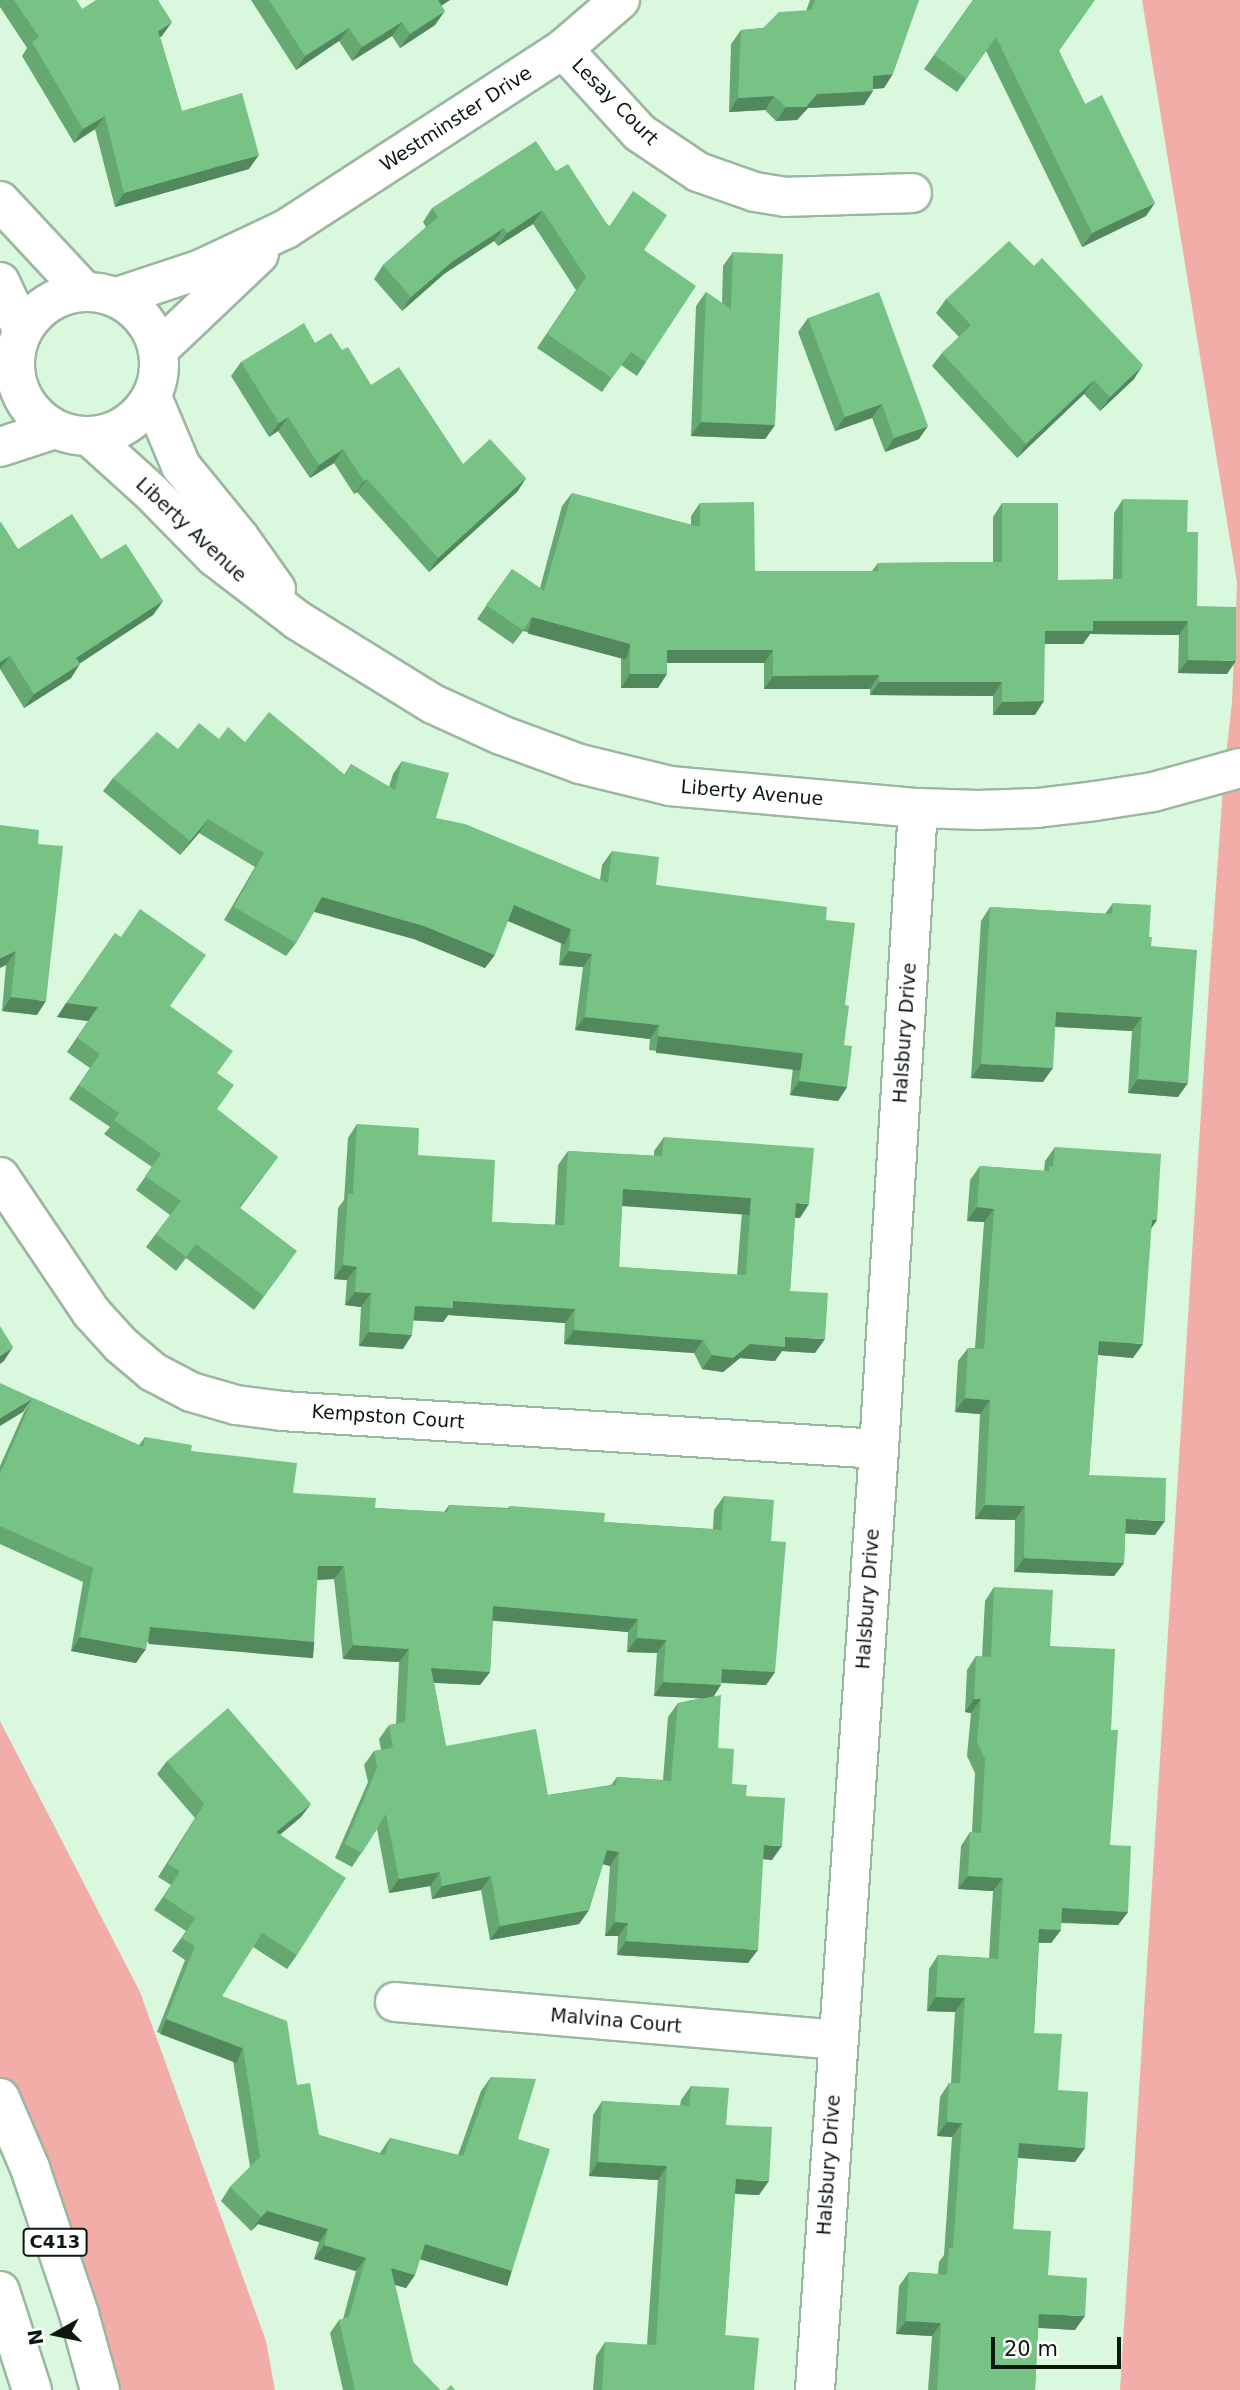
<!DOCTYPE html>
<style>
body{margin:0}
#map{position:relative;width:1240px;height:2390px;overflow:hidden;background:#daf8de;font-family:"DejaVu Sans",sans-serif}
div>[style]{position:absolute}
.green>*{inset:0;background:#f3ada9}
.roads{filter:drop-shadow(2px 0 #9bb79f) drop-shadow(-2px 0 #9bb79f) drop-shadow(0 2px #9bb79f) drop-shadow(0 -2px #9bb79f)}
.minor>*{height:38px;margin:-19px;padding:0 19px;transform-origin:19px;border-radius:19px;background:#fff}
.minor>.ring{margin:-19px;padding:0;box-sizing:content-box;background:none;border:38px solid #fff;border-radius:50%}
.major>*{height:38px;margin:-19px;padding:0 19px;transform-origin:19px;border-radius:19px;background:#fff}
.wall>*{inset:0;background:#66a872}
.shaded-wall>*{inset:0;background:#53885d;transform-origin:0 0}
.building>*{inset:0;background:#77c385}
span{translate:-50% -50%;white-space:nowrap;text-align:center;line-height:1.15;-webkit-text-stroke:5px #fff;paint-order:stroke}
.shield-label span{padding:2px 5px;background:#fff;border:2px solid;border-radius:5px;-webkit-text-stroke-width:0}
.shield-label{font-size:18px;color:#0d180f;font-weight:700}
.street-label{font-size:19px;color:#0d180f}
.north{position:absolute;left:21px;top:2299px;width:70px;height:70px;-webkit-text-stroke:5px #fff;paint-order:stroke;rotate:261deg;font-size:19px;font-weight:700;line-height:28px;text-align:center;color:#0d180f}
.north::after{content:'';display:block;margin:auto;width:24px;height:32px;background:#0d180f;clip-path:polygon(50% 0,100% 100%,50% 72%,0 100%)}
.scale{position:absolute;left:991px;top:2337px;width:130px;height:32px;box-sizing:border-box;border:4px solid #0d180f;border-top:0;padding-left:9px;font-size:21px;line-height:24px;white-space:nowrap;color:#0d180f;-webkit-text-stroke:5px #fff;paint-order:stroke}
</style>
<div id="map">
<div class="green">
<div style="clip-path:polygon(1142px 0,1240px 0,1240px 2390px,1120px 2390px,1209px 986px,1224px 773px,1232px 702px,1237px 583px)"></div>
<div style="clip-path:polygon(0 1721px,140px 1992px,266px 2341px,275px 2390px,100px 2390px,0 2098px)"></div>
</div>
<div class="roads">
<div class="minor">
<div style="left:563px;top:49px;width:114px;rotate:47.5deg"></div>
<div style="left:640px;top:133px;width:70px;rotate:33.9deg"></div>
<div style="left:698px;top:172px;width:60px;rotate:19.3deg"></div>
<div style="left:755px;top:192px;width:30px;rotate:9deg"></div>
<div style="left:785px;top:197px;width:127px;rotate:-1.8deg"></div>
<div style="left:0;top:201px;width:122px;rotate:47deg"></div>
<div style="left:0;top:282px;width:52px;rotate:64.9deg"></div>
<div class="ring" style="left:15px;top:292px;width:106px;height:106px"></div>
<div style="left:117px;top:297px;width:89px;rotate:-18.4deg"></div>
<div style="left:201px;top:269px;width:94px;rotate:-25.2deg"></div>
<div style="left:286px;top:229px;width:330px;rotate:-33deg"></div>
<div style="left:563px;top:49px;width:75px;rotate:-40.7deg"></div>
<div style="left:158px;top:350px;width:139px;rotate:-43.5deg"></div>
<div style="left:152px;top:397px;width:75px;rotate:67.2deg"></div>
<div style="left:181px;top:466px;width:92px;rotate:50.8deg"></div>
<div style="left:239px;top:537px;width:64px;rotate:54.6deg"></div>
<div style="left:89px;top:436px;width:85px;rotate:42.1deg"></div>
<div style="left:152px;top:493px;width:90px;rotate:45.5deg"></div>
<div style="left:215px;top:557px;width:103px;rotate:37.5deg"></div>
<div style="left:297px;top:620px;width:160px;rotate:31.7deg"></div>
<div style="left:433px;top:704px;width:75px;rotate:24.5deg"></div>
<div style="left:501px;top:735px;width:84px;rotate:20.2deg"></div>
<div style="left:580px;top:764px;width:93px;rotate:13.7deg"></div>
<div style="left:670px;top:786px;width:249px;rotate:5.1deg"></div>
<div style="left:918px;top:808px;width:60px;rotate:1.9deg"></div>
<div style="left:978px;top:810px;width:59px;rotate:-1.9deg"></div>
<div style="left:1037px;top:808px;width:58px;rotate:-6.9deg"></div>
<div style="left:1095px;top:801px;width:59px;rotate:-8.8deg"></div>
<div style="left:1153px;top:792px;width:90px;rotate:-15.4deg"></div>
<div style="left:0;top:447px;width:55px;rotate:-18.1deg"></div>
<div style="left:0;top:1177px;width:163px;rotate:56deg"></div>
<div style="left:91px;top:1312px;width:45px;rotate:47.7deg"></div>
<div style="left:121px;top:1345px;width:42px;rotate:40.2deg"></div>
<div style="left:153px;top:1372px;width:43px;rotate:27.8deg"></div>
<div style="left:191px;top:1392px;width:47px;rotate:16.1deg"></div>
<div style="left:236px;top:1405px;width:46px;rotate:7.4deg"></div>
<div style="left:282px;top:1411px;width:598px;rotate:3.64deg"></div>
<div style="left:395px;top:2002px;width:444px;rotate:4.9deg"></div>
<div style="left:815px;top:2390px;width:943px;rotate:-86.11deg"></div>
<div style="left:879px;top:1449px;width:642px;rotate:-86.52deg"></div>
</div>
<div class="major">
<div style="left:0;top:2098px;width:76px;rotate:66.8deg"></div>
<div style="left:30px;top:2168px;width:154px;rotate:71.4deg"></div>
<div style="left:79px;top:2314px;width:79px;rotate:74.6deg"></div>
<div style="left:0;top:2291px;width:104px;rotate:72.1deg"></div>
</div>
</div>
<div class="wall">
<div style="clip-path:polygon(0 0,76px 0,82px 9px,162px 36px,160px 37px,182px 111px,249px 169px,115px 207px,95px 129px,74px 143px,22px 56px,27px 48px,0 7px)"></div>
<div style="clip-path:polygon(251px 0,450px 0,442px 5px,435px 25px,400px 48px,392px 36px,352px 61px,339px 41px,296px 70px)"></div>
<div style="clip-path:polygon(810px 0,919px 0,884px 88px,873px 89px,864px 105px,808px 108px,797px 120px,776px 121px,765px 110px,729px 112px,731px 44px,741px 30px,763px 28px,806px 11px)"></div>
<div style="clip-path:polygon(973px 0,1059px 51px,1085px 104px,1146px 216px,1082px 247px,986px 51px,957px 92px,924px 69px)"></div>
<div style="clip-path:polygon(556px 171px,609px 226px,644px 250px,646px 362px,637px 376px,621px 365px,602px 392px,537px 348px,576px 290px,533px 224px,498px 246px,494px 241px,444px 274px,402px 311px,374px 279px,383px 265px,426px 227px,423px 222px,432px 208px)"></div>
<div style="clip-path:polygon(733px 252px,775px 425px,765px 439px,691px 436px,696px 306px,706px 292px,722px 303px,723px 266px)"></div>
<div style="clip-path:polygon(946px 299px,1134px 379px,1100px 411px,1084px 394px,1017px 458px,932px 366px,942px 353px,959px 337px,936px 313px)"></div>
<div style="clip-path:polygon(808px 318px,919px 439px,885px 452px,872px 418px,835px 431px,798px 332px)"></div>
<div style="clip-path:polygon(315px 343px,342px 350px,371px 385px,463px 464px,526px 478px,517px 492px,429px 572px,357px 492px,354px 494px,334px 463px,310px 478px,278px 431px,269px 437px,231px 376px,241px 362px)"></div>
<div style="clip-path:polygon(572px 493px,691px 525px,691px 516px,700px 503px,755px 571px,872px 571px,878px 563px,993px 562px,993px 517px,1002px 503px,1058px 580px,1113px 580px,1114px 513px,1123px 499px,1187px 532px,1197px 606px,1227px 674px,1178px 673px,1179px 635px,1090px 634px,1083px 644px,1045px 644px,1035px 715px,993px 715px,993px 696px,870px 695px,870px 689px,764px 689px,764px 663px,667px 663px,658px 688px,621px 688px,621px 658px,523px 631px,513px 644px,477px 619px,512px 569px,540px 588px,562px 506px)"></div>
<div style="clip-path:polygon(18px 549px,101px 559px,163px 601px,153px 615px,80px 663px,71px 678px,24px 708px,0 669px)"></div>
<div style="clip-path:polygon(219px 739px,245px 742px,344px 775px,351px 764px,389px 787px,393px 774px,402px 761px,436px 818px,600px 880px,602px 865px,612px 851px,656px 885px,826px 920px,845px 1005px,844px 1045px,847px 1087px,838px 1101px,790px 1095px,793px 1067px,649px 1050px,650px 1039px,575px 1030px,583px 967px,559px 965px,561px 943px,508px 921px,485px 968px,414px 939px,314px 912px,296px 943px,286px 956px,224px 920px,255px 867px,199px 833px,180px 855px,103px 791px,113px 778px,178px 749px)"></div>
<div style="clip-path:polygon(38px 844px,37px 1015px,2px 1011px,6px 965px)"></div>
<div style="clip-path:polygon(1113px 903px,1149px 937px,1151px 946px,1178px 1097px,1128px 1093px,1132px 1031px,1055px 1027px,1043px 1082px,971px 1078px,981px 921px,990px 907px,1105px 914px)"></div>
<div style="clip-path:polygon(115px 933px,170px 1006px,217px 1073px,217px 1109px,278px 1157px,240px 1208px,287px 1265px,254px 1310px,186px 1258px,176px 1271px,146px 1247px,170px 1215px,136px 1190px,152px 1167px,104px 1134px,110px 1127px,69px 1099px,90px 1068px,67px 1052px,88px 1021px,57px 1017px)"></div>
<div style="clip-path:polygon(evenodd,357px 1124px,418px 1155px,492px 1222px,555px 1225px,558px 1165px,568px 1151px,654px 1156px,654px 1151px,664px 1137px,800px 1218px,795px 1218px,790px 1291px,815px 1353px,782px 1351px,775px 1361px,740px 1358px,723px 1372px,702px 1369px,694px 1353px,564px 1344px,565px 1323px,448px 1315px,443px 1322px,413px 1320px,403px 1349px,359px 1346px,361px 1307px,345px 1305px,347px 1280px,334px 1279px,338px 1208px,344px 1200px,348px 1138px,357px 1124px,622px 1203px,742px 1212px,737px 1275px,619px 1267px,622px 1203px)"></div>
<div style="clip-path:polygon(1055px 1147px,1157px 1220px,1151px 1229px,1133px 1358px,1098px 1355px,1089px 1475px,1155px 1535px,1125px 1533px,1124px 1563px,1114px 1576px,1014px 1572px,1015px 1520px,975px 1519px,980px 1414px,955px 1412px,958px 1361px,968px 1348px,975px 1348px,984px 1222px,967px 1221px,970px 1180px,980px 1166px,1044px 1171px,1045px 1161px)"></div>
<div style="clip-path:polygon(evenodd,33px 1398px,139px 1445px,145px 1437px,191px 1451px,293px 1493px,375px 1508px,444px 1512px,449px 1505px,508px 1508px,510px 1506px,604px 1522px,713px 1529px,714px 1510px,724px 1496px,771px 1541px,775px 1672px,766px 1685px,721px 1683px,714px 1696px,718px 1748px,732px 1784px,746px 1796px,772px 1860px,763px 1859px,748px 1963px,617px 1955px,618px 1936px,605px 1936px,610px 1866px,603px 1864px,589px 1910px,579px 1924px,490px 1940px,481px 1890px,432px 1899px,430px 1886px,389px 1893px,377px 1829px,352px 1867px,335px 1858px,368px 1782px,364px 1765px,374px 1751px,381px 1750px,379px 1739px,389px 1725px,396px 1724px,399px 1662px,343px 1659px,334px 1579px,317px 1580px,304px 1656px,147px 1642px,136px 1663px,71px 1651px,83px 1582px,0 1544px,0 1466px,24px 1412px,33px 1398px,493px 1620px,628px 1632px,627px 1652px,657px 1653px,654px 1696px,702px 1698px,678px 1703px,668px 1717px,663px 1780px,617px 1777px,611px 1785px,548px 1795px,446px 1746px,434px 1683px,480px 1685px,490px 1672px,493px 1620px)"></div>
<div style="clip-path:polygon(994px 1587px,1050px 1646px,1111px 1730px,1110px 1845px,1128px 1912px,1118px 1925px,1061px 1923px,1061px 1930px,1051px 1943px,1039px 1943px,1034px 2033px,1058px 2090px,1075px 2162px,1018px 2158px,1013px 2229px,1048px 2275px,1075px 2330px,1038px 2328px,1035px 2390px,928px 2390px,932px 2336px,896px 2334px,899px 2286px,909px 2272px,938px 2274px,939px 2262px,944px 2255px,952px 2137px,937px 2136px,940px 2097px,949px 2083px,951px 2083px,955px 2012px,927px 2011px,929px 1969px,938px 1955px,989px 1958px,993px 1891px,958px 1889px,961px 1846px,970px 1832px,972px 1832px,975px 1773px,967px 1756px,971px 1713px,965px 1712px,967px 1670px,976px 1656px,982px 1657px,985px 1601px)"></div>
<div style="clip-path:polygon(167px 1761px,301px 1817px,280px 1835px,297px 1955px,287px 1969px,253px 1947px,222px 1996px,297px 2085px,319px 2135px,380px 2153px,390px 2138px,458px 2155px,481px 2091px,491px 2077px,518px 2139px,502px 2284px,420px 2259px,415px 2275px,406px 2288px,395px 2285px,413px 2362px,440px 2390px,343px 2390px,330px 2333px,339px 2320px,343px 2319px,356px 2271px,314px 2259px,319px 2242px,258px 2224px,251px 2231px,221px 2201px,230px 2187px,250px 2167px,233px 2061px,157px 2032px,185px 1960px,172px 1951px,186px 1931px,154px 1910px,171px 1885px,158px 1877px,195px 1818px,157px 1774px)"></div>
<div style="clip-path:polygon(691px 2086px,726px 2125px,759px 2195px,735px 2194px,725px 2335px,754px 2390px,593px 2390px,596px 2356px,605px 2342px,647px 2345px,658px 2180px,589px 2176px,593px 2115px,602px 2101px,680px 2106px,681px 2100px)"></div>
</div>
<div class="shaded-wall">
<div style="clip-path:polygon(438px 0,450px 0,429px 14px)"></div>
<div style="clip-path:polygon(445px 11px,435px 25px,400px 48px,410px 34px)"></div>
<div style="clip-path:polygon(172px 22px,162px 36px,149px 44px,158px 31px)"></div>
<div style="clip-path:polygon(402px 22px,392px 36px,352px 61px,362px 47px)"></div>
<div style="clip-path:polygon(349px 28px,339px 41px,296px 70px,305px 56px)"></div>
<div style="clip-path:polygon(893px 74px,884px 88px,863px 90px,873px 76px)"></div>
<div style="clip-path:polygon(873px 91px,864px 105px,808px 108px,797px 120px,776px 121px,786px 107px,817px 94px)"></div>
<div style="clip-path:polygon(774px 96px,765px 110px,729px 112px,738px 98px)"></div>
<div style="clip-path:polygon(105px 116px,95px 129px,74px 143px,83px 129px)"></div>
<div style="clip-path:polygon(259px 155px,249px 169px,115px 207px,124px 193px)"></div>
<div style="clip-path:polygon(1155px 203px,1146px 216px,1082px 247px,1092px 233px)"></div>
<div style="clip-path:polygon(542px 210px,533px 224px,498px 246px,507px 233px)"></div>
<div style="clip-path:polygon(504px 228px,494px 241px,444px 274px,402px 311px,411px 297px,453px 261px)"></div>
<div style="clip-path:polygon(1143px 365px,1134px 379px,1100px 411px,1110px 397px)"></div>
<div style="clip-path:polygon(1094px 380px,1084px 394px,1017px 458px,1026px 444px)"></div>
<div style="clip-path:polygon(882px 404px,872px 418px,835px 431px,845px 417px)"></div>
<div style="clip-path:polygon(288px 417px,278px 431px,269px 437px,279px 423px)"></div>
<div style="clip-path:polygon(701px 422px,775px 425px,765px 439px,691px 436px)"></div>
<div style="clip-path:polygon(928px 426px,919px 439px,885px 452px,894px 438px)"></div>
<div style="clip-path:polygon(343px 449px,334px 463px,310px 478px,319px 465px)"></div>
<div style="clip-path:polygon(526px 478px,517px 492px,429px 572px,438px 558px)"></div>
<div style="clip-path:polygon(367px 479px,357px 492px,354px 494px,364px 481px)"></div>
<div style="clip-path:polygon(163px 601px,153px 615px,67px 672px,76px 658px)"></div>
<div style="left:532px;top:617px;width:102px;height:17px;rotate:15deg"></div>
<div style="clip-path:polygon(1093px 621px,1188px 621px,1179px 635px,1090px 634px,1083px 644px,1035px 644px,1045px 631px)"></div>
<div style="clip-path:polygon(667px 650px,773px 650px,764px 663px,658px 663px)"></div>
<div style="clip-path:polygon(10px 656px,0 669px,0 670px,0 662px)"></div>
<div style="clip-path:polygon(1188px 660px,1236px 661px,1227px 674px,1178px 673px)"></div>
<div style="clip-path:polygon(80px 664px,71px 678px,24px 708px,34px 694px)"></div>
<div style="clip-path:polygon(630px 674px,667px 674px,658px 688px,621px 688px)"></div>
<div style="clip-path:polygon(879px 675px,870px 689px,764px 689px,773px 676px)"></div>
<div style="clip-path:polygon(879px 682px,1002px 682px,993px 696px,870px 695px)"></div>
<div style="clip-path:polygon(1044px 701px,1035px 715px,993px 715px,1002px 702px)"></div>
<div style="clip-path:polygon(208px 819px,199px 833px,180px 855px,190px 841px)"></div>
<div style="clip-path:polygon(322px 897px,424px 926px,495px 955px,485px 968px,414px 939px,312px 911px)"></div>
<div style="left:514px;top:905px;width:62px;height:17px;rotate:23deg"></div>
<div style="clip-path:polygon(16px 951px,6px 965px,0 968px,0 958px)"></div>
<div style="clip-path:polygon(569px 951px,592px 954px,583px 967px,559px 965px)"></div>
<div style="clip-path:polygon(11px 997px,46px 1001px,37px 1015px,2px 1011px)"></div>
<div style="clip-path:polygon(66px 1003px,98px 1007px,88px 1021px,57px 1017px)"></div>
<div style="clip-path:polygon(1056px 1012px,1142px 1017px,1132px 1031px,1046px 1026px)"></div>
<div style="clip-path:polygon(585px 1017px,659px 1025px,650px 1039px,575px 1030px)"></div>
<div style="left:658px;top:1036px;width:146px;height:17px;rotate:7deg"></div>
<div style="clip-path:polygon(981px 1064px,1053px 1068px,1043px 1082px,971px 1078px)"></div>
<div style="clip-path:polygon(1138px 1079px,1188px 1083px,1178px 1097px,1128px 1093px)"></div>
<div style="clip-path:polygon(799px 1081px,847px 1087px,838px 1101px,790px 1095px)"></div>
<div style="left:623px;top:1189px;width:128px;height:17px;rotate:4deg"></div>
<div style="clip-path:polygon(796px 1203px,809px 1204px,800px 1218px,787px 1217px)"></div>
<div style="clip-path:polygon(977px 1207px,994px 1209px,984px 1222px,967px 1221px)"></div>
<div style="clip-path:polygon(1152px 1220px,1157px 1220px,1147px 1234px)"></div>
<div style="clip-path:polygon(343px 1265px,357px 1267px,347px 1280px,334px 1279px)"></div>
<div style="clip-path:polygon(355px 1292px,371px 1293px,361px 1307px,345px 1305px)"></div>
<div style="clip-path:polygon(453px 1301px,575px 1309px,565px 1323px,448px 1315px,443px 1322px,405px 1320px,415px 1306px)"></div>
<div style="clip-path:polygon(574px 1330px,703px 1340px,694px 1353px,564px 1344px)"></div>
<div style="clip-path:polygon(369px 1332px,412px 1335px,403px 1349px,359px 1346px)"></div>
<div style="clip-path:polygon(785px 1337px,825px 1339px,815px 1353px,782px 1351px,775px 1361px,740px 1358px,723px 1372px,702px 1369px,712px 1355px,750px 1344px)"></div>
<div style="clip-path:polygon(1099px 1341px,1143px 1344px,1133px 1358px,1089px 1354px)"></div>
<div style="clip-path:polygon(13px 1347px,4px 1361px,0 1364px,0 1356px)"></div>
<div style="clip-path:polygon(33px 1398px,23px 1412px,0 1426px,0 1418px)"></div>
<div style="clip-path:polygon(965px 1398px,990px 1400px,980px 1414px,955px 1412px)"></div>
<div style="clip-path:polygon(985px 1505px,1025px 1506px,1015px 1520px,975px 1519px)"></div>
<div style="clip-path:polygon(1126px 1519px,1165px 1521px,1155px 1535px,1116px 1533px)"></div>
<div style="clip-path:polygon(1024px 1558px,1124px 1563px,1114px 1576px,1014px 1572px)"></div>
<div style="clip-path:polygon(318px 1566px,344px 1566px,334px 1579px,308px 1580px)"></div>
<div style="clip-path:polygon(493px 1606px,638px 1619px,628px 1632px,484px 1620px)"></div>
<div style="left:150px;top:1627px;width:165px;height:17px;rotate:5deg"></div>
<div style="clip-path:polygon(80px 1637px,146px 1649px,136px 1663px,71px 1651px)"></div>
<div style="clip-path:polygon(637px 1638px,666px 1640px,657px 1653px,627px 1652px)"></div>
<div style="clip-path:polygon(353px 1645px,409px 1649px,399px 1662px,343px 1659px)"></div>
<div style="clip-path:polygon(431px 1668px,490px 1672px,480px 1685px,422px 1682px)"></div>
<div style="clip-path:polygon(722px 1669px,775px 1672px,766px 1685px,713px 1682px)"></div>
<div style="clip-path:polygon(663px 1682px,721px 1685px,712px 1699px,654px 1696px)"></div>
<div style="clip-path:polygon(974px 1699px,981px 1699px,971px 1713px,965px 1712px)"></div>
<div style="clip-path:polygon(311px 1804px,301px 1817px,267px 1845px,276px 1832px)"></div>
<div style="clip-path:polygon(764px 1845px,782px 1846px,772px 1860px,754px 1858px)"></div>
<div style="clip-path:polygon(607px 1850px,619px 1852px,610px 1866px,598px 1863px)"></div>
<div style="clip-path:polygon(440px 1872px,430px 1886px,389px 1893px,399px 1879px)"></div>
<div style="clip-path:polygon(491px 1876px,481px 1890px,432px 1899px,442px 1886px)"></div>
<div style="clip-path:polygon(968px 1876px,1003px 1878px,993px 1891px,958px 1889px)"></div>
<div style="clip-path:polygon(1062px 1908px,1128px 1912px,1118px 1925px,1052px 1922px)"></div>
<div style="clip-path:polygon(589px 1910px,579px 1924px,490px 1940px,500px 1926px)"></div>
<div style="clip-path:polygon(615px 1922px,628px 1923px,618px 1936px,605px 1936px)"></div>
<div style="clip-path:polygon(1039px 1929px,1061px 1930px,1051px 1943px,1030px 1942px)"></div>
<div style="clip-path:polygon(626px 1941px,758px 1950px,748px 1963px,617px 1955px)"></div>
<div style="clip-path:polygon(936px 1997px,965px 1998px,955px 2012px,927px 2011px)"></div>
<div style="left:166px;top:2019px;width:82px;height:16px;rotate:21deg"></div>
<div style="clip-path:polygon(947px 2122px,962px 2123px,952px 2137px,937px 2136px)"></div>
<div style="clip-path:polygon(1019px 2143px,1085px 2148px,1075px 2162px,1009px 2157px)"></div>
<div style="clip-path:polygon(598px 2162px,667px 2166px,658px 2180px,589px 2176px)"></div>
<div style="clip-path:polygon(736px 2179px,769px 2181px,759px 2195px,726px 2193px)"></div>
<div style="clip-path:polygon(267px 2211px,328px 2229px,319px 2242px,258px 2224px,251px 2231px,261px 2217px)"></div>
<div style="left:425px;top:2244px;width:91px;height:16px;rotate:17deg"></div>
<div style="clip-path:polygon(324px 2245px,366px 2258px,356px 2271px,314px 2259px)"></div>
<div style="clip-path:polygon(391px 2268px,415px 2275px,406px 2288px,382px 2281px)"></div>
<div style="clip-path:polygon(1039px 2314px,1085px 2316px,1075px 2330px,1029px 2327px)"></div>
<div style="clip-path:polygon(906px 2321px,941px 2323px,932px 2336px,896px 2334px)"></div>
</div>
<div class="building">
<div style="clip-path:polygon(14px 0,76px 0,82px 9px,96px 0,158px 0,172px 22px,158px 31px,182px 111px,242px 93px,259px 155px,124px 193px,105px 116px,83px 129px,32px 42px,39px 37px)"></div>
<div style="clip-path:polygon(269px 0,438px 0,445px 11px,410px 34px,402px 22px,362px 47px,349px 28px,305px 56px)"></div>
<div style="clip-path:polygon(815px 0,919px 0,893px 74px,873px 76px,873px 91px,817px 94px,806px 107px,786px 107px,774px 96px,738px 98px,741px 30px,763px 28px,779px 12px,811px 10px)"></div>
<div style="clip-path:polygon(973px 0,1095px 0,1059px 51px,1085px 104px,1102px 95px,1155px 203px,1092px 233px,996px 37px,966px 78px,934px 55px)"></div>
<div style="clip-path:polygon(536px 141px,556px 171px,568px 164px,609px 227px,633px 191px,667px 215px,644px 250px,696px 286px,646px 362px,631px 352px,612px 378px,547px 334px,586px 277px,542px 210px,507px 233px,504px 228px,453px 261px,411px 297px,383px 265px,438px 217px,432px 208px)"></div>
<div style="clip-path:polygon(1009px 241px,1034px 266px,1042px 258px,1143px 365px,1110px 397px,1094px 380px,1026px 444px,942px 353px,971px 325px,946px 299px)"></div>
<div style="clip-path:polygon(733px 252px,783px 254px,775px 425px,701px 422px,706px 292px,731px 309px)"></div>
<div style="clip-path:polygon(879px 292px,928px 426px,894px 438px,882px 404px,845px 417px,808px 318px)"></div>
<div style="clip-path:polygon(304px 323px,315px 343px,331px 333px,342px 350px,348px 347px,371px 385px,399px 367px,463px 464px,490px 439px,526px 478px,438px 558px,367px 479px,364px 481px,343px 449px,319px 465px,288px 417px,279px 423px,241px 362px)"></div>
<div style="clip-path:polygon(572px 493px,700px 527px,700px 503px,754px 502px,755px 571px,878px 571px,878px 563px,1002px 562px,1002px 503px,1058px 503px,1058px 580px,1122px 579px,1123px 499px,1188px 500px,1187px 532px,1198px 532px,1197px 606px,1236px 607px,1236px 661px,1188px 660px,1188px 621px,1093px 621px,1093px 631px,1045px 631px,1044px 701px,1002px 702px,1002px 682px,879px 682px,879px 675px,773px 676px,773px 650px,667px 650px,667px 674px,630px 674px,630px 644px,532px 617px,523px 630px,486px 605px,512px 569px,544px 591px)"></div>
<div style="clip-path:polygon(72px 514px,101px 559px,126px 544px,163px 601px,76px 658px,80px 664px,34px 694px,10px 656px,0 662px,0 523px,1px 522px,18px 549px)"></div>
<div style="clip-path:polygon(269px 712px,345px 775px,351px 764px,395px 790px,402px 761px,449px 773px,436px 818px,465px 824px,608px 883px,612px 851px,659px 857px,656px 885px,827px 907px,826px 920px,855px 923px,845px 1005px,849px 1006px,844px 1045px,852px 1046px,847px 1087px,799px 1081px,803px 1053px,658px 1036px,659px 1025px,585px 1017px,592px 954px,569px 951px,571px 929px,514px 905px,495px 955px,424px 926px,322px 897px,296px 943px,234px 907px,264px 853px,208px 819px,190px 841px,113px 778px,157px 732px,178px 749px,199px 723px,219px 739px,228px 727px,245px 742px)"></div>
<div style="clip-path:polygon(0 825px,39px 830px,38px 844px,63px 846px,46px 1001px,11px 997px,16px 951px,0 958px)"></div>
<div style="clip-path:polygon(1113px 903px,1151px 905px,1149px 937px,1152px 937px,1151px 946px,1197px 950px,1188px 1083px,1138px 1079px,1142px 1017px,1056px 1012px,1053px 1068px,981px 1064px,990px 907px,1112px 914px)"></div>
<div style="clip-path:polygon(140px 909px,206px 955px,170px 1006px,233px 1051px,217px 1073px,234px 1085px,217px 1109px,278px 1157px,239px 1207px,297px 1251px,264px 1296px,196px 1244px,186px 1257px,156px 1234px,181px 1201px,145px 1176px,161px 1154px,114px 1120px,119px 1113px,79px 1085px,100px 1054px,77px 1038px,98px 1007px,66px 1003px,115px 933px,121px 937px)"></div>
<div style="clip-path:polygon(evenodd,357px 1124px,419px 1128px,418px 1155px,495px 1160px,492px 1222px,564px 1225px,568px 1151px,662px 1156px,664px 1137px,814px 1148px,809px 1204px,796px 1203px,790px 1291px,828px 1293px,825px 1339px,785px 1337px,785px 1347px,750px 1344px,733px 1358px,712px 1355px,703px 1340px,574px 1330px,575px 1309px,453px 1301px,453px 1308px,415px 1306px,412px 1335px,369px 1332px,371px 1293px,355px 1292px,357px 1267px,343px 1265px,348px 1194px,353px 1194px,357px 1124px,623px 1189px,751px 1198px,746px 1275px,619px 1267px,623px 1189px)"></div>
<div style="clip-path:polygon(1055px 1147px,1161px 1154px,1157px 1220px,1152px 1220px,1143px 1344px,1099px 1341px,1089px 1475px,1166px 1478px,1165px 1521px,1126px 1519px,1124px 1563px,1024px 1558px,1025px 1506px,985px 1505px,990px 1400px,965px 1398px,968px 1348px,984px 1349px,994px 1209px,977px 1207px,980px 1166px,1049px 1171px,1049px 1166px,1053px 1167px)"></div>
<div style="clip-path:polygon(0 1326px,13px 1347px,0 1356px)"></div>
<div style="clip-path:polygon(0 1383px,33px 1398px,0 1418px)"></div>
<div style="clip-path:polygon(33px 1398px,143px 1447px,145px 1437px,192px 1445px,191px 1451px,297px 1463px,293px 1493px,376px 1498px,375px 1508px,448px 1512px,449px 1505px,509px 1509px,510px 1506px,605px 1513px,604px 1522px,721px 1530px,724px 1496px,774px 1500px,771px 1541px,786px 1542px,775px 1672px,722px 1669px,721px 1685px,663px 1682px,666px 1640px,637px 1638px,638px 1619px,493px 1606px,490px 1672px,431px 1668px,446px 1746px,536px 1729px,548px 1795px,616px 1785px,617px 1777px,671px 1781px,678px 1703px,721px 1695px,718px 1748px,734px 1749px,732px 1784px,747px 1785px,746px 1796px,785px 1798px,782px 1846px,764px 1845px,758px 1950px,626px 1941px,628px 1923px,615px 1922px,619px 1852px,607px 1850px,589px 1910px,500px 1926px,491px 1876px,442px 1886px,440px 1872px,399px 1879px,386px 1814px,362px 1853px,345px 1844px,377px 1768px,374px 1751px,393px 1748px,389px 1725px,405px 1722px,409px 1649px,353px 1645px,344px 1566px,318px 1566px,314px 1642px,150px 1627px,146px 1649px,80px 1637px,93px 1568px,0 1526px,0 1474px)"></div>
<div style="clip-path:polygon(994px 1587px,1053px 1590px,1050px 1646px,1115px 1649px,1111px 1730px,1118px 1730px,1110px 1845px,1131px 1846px,1128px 1912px,1062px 1908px,1061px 1930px,1039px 1929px,1034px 2033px,1062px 2034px,1058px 2090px,1088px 2092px,1085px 2148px,1019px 2143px,1013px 2229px,1051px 2231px,1048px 2275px,1087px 2278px,1085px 2316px,1039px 2314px,1035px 2390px,937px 2390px,941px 2323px,906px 2321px,909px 2272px,947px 2275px,949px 2248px,953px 2248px,962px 2123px,947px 2122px,949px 2083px,960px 2083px,965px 1998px,936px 1997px,938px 1955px,998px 1959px,1003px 1878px,968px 1876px,970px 1832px,981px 1833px,985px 1759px,977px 1742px,981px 1699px,974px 1699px,976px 1656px,991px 1657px)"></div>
<div style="clip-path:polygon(228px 1708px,311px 1804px,276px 1832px,346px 1878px,297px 1955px,262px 1933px,222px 1996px,287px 2021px,297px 2085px,310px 2083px,319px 2135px,385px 2155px,390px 2138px,463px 2156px,491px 2077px,536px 2079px,518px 2139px,550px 2149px,512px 2271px,425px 2244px,415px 2275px,391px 2268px,413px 2362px,440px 2390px,355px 2390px,339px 2320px,349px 2317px,366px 2258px,324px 2245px,328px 2229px,267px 2211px,261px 2217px,230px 2187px,260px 2157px,243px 2048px,166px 2019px,195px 1946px,182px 1938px,195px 1918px,164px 1897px,180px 1871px,168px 1864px,204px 1804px,167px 1761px)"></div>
<div style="clip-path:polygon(691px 2086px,729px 2088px,726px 2125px,772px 2127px,769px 2181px,736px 2179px,725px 2335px,759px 2338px,754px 2390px,602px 2390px,605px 2342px,656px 2345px,667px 2166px,598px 2162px,602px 2101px,689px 2106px)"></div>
<div style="clip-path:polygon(451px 2385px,455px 2390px,446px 2390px)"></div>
</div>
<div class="shield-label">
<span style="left:55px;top:2242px">C413</span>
</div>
<div class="street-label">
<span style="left:615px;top:102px;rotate:45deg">Lesay Court</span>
<span style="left:456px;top:119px;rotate:-33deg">Westminster Drive</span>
<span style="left:191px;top:530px;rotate:43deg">Liberty Avenue</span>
<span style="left:752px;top:793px;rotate:5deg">Liberty Avenue</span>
<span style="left:905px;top:1033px;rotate:-86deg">Halsbury Drive</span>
<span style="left:388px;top:1417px;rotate:4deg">Kempston Court</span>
<span style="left:868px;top:1599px;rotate:-86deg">Halsbury Drive</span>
<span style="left:616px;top:2021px;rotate:5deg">Malvina Court</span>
<span style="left:829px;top:2165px;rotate:-86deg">Halsbury Drive</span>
</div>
<div class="north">N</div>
<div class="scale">20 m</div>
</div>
